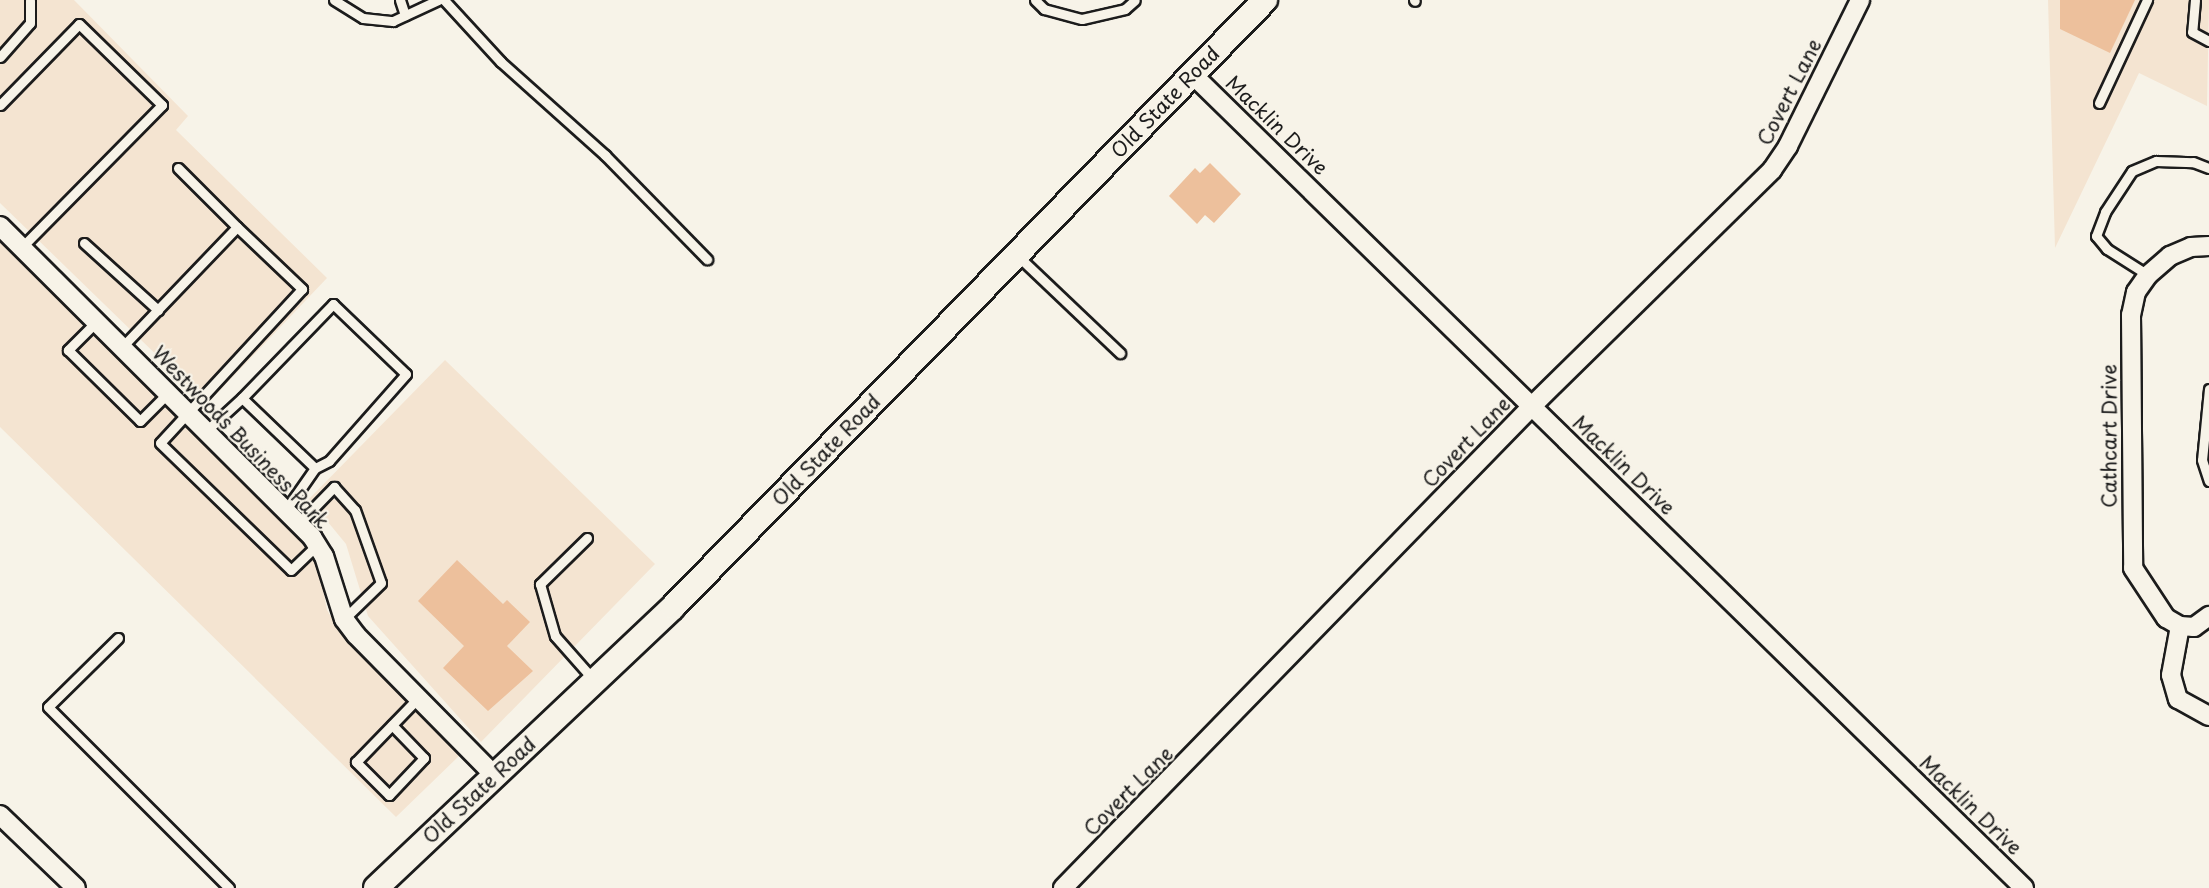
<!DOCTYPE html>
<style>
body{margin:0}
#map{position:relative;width:2209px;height:888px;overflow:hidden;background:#f7f3e8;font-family:"Playpen Sans",sans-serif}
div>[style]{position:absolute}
.built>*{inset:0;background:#f4e4d1}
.building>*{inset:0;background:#edc09c}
.roads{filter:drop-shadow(2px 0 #1c1c1c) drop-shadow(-2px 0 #1c1c1c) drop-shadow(0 2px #1c1c1c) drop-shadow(0 -2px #1c1c1c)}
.lane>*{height:9px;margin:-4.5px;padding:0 4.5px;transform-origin:4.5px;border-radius:4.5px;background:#f7f3e8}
.street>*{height:18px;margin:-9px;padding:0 9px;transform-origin:9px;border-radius:9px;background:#f7f3e8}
.secondary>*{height:24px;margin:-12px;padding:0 12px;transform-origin:12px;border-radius:12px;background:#f7f3e8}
span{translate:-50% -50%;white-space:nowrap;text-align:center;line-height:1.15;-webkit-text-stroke:4.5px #f7f3e8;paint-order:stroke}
.street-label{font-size:20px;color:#1c1c1c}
</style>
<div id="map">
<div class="built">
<div style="clip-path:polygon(0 0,74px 0,188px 116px,176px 130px,327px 278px,207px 404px,0 203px)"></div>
<div style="clip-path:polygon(2048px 0,2209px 0,2207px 106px,2139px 73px,2055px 248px)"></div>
<div style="clip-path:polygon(0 241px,299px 533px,318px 564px,327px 610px,340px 632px,459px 756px,396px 817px,0 427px)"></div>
<div style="clip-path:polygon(445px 360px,655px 564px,481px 742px,368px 616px,346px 544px,309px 499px)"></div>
</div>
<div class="building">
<div style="clip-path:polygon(2060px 0,2135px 0,2110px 53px,2060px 29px)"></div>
<div style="clip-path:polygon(1210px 163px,1241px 194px,1214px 223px,1205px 215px,1197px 224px,1169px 196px,1195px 168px,1200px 173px)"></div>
<div style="clip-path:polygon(457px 560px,503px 604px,507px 600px,530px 622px,507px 646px,533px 671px,488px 711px,443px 668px,464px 646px,418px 601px)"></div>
</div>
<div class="roads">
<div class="lane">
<div style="left:334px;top:0;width:34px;rotate:32deg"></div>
<div style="left:363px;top:18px;width:30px;rotate:6deg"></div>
<div style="left:393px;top:21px;width:50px;rotate:-25deg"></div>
<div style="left:400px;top:0;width:16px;rotate:72deg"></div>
<div style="left:444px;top:0;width:84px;rotate:47.4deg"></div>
<div style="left:501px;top:62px;width:140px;rotate:41.8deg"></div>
<div style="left:605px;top:155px;width:146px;rotate:45.6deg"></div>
<div style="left:1035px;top:0;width:13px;rotate:45deg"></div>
<div style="left:1044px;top:9px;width:39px;rotate:15deg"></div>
<div style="left:1082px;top:19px;width:44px;rotate:-13.1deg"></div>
<div style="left:1125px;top:9px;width:13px;rotate:-42deg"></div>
<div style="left:1414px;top:0;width:1px;rotate:45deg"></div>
<div style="left:2195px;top:0;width:32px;rotate:95deg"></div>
<div style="left:2192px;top:32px;width:19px;rotate:28deg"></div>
<div style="left:0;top:57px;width:45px;rotate:-48.6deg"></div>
<div style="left:30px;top:23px;width:23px;rotate:-90deg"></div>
<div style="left:2099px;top:103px;width:114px;rotate:-65deg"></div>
<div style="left:0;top:105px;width:113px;rotate:-45.7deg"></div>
<div style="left:79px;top:24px;width:116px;rotate:44.3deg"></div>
<div style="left:162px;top:105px;width:199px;rotate:134.6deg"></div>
<div style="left:178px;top:168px;width:83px;rotate:45deg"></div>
<div style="left:84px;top:243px;width:100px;rotate:42.2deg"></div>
<div style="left:1018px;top:256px;width:141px;rotate:43.6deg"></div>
<div style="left:2148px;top:275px;width:49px;rotate:-147.6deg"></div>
<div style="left:2107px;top:249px;width:17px;rotate:-130deg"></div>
<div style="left:2096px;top:236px;width:26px;rotate:-69deg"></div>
<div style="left:2105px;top:212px;width:49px;rotate:-56.6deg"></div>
<div style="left:2132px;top:171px;width:26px;rotate:-23deg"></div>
<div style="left:2156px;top:161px;width:37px;rotate:2deg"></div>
<div style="left:2193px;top:162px;width:17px;rotate:21deg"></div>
<div style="left:96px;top:322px;width:40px;rotate:135deg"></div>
<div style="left:68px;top:350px;width:101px;rotate:44.6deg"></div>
<div style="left:140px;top:421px;width:40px;rotate:-45deg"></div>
<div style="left:122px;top:347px;width:166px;rotate:-46.2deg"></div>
<div style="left:237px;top:227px;width:90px;rotate:43.6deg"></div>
<div style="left:302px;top:289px;width:209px;rotate:132.7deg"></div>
<div style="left:160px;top:443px;width:182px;rotate:44.1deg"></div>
<div style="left:291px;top:570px;width:36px;rotate:-44deg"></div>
<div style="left:2209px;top:389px;width:71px;rotate:95.6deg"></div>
<div style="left:2202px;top:460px;width:22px;rotate:72deg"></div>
<div style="left:242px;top:398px;width:131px;rotate:-45.9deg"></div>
<div style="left:333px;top:304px;width:101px;rotate:43.8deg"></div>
<div style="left:406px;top:374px;width:116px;rotate:131.5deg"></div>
<div style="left:329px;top:461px;width:16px;rotate:153deg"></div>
<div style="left:206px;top:431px;width:49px;rotate:-42.5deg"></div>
<div style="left:242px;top:398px;width:101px;rotate:43.8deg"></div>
<div style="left:315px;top:468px;width:52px;rotate:124.9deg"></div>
<div style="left:298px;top:524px;width:52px;rotate:-45.8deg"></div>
<div style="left:334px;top:487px;width:31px;rotate:48deg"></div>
<div style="left:355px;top:510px;width:77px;rotate:70.4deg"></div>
<div style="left:381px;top:583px;width:52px;rotate:135.8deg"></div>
<div style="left:587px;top:538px;width:66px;rotate:135.6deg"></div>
<div style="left:540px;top:584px;width:54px;rotate:73.9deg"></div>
<div style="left:555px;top:636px;width:57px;rotate:48.5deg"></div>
<div style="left:118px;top:638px;width:98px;rotate:135.4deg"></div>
<div style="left:48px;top:707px;width:256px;rotate:45deg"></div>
<div style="left:392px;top:725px;width:46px;rotate:45.9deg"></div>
<div style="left:424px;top:758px;width:51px;rotate:133.4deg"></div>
<div style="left:389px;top:795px;width:47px;rotate:-135deg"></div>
<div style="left:356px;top:762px;width:89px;rotate:-45.9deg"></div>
</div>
<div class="street">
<div style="left:1192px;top:74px;width:1164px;rotate:44.37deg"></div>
<div style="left:0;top:226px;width:441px;rotate:44.9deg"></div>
<div style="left:312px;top:537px;width:22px;rotate:58deg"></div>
<div style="left:324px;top:556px;width:66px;rotate:72.4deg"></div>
<div style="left:344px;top:619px;width:20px;rotate:53deg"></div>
<div style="left:356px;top:635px;width:198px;rotate:45.4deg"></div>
<div style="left:2209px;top:246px;width:18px;rotate:177deg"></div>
<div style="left:2191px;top:247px;width:23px;rotate:157deg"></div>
<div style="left:2170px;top:256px;width:29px;rotate:139deg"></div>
<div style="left:2148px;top:275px;width:21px;rotate:125deg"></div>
<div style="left:2136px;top:292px;width:24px;rotate:102deg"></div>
<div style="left:2131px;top:315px;width:253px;rotate:89.5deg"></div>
<div style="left:2133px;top:568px;width:60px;rotate:56.6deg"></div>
<div style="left:2166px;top:618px;width:16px;rotate:30deg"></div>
<div style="left:2180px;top:626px;width:14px;rotate:4deg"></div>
<div style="left:2194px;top:627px;width:19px;rotate:-36deg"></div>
<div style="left:2180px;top:626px;width:50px;rotate:100.4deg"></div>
<div style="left:2171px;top:675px;width:25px;rotate:74deg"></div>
<div style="left:2178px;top:699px;width:35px;rotate:29deg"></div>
<div style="left:0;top:815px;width:105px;rotate:43.8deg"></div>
<div style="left:1063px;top:888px;width:673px;rotate:-45.78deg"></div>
<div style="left:1532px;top:406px;width:337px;rotate:-44.5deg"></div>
<div style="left:1772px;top:170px;width:29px;rotate:-56deg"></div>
<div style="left:1788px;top:146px;width:163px;rotate:-63.7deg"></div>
</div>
<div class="secondary">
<div style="left:376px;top:888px;width:409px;rotate:-43.4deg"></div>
<div style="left:673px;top:607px;width:848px;rotate:-45.72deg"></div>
</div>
</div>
<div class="street-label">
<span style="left:1789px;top:92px;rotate:-63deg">Covert Lane</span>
<span style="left:1165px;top:102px;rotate:-46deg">Old State Road</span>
<span style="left:1277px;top:125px;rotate:44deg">Macklin Drive</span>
<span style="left:2109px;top:436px;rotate:-90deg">Cathcart Drive</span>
<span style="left:241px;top:437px;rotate:46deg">Westwoods Business Park</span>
<span style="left:1466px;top:442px;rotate:-46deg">Covert Lane</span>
<span style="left:826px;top:450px;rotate:-46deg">Old State Road</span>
<span style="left:1624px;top:465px;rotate:44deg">Macklin Drive</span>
<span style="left:479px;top:790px;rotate:-43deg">Old State Road</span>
<span style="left:1128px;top:791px;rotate:-45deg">Covert Lane</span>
<span style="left:1971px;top:805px;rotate:44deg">Macklin Drive</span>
</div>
</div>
